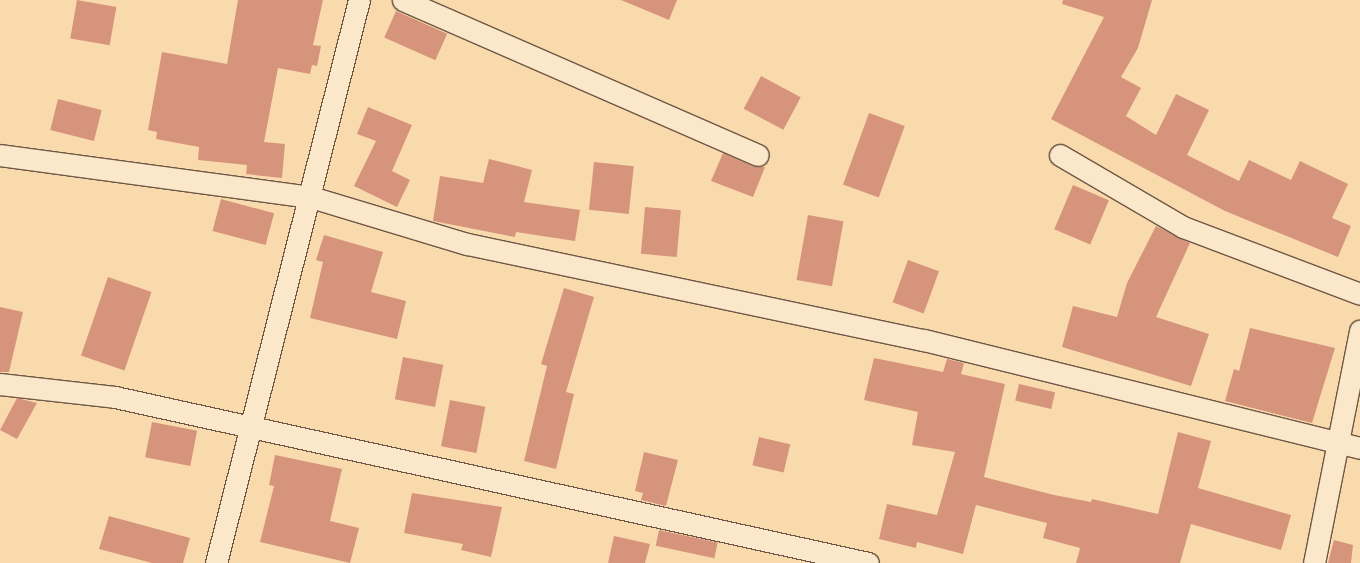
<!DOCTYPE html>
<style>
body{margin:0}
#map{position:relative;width:1360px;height:563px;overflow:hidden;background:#f9daac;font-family:"Old Standard TT",serif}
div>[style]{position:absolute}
.building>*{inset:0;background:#d7947d;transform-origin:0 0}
.roads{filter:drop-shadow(1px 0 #6e5745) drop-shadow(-1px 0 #6e5745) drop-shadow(0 1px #6e5745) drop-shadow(0 -1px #6e5745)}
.street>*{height:21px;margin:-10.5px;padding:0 10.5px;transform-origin:10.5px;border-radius:10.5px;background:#fbe7c9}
span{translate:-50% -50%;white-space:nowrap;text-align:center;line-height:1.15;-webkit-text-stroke:4.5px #fbe7c9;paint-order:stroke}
</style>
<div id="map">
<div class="building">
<div style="left:77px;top:0;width:40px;height:39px;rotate:10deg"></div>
<div style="clip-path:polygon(238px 0,323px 0,313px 45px,321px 46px,317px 66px,312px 65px,310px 74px,278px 68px,264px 142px,285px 144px,282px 178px,246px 174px,247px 165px,198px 160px,199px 147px,156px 139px,157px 132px,148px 130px,162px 52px,227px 64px)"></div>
<div style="clip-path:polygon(621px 0,677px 0,669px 20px)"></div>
<div style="clip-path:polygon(1063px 0,1152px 0,1138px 48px,1121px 77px,1141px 88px,1126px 116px,1156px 135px,1176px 94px,1209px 110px,1187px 155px,1239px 181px,1249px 160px,1291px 180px,1300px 161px,1348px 184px,1332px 218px,1351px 226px,1338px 257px,1225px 211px,1051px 119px,1104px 17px,1062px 4px)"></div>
<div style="left:396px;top:11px;width:56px;height:29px;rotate:24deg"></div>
<div style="left:761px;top:76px;width:45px;height:37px;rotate:28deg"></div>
<div style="left:58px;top:99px;width:45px;height:32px;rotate:14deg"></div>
<div style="clip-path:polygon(368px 107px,412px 125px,392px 171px,410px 180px,397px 207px,354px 186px,376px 141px,357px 134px)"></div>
<div style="left:869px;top:113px;width:38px;height:76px;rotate:20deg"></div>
<div style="clip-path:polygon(723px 153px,753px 166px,765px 167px,753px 197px,711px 181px)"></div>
<div style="clip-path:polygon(489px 159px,532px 170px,524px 202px,580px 210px,575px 241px,516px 232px,515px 237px,433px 221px,440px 176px,483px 183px)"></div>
<div style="left:594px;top:162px;width:40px;height:48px;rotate:6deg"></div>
<div style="left:1073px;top:185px;width:39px;height:48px;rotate:23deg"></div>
<div style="left:221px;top:199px;width:55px;height:33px;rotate:15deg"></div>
<div style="left:645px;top:207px;width:36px;height:47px;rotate:5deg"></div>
<div style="left:808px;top:215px;width:36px;height:66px;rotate:10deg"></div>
<div style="clip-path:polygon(1156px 226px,1190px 243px,1156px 317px,1209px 334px,1191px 386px,1062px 347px,1073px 306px,1117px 317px,1127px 283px)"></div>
<div style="clip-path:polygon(324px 235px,383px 252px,371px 292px,406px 301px,397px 339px,310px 318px,323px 262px,316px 260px)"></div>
<div style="left:908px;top:260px;width:33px;height:45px;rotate:20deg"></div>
<div style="left:108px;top:277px;width:46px;height:83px;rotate:19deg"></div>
<div style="clip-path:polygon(564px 288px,594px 297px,566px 392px,574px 394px,556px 469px,524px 461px,547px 366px,541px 364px)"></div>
<div style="clip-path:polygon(0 307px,23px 312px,9px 372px,0 372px)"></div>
<div style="clip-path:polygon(1250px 328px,1335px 348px,1312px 423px,1225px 401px,1234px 369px,1239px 371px)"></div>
<div style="left:403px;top:357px;width:41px;height:43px;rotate:11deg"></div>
<div style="clip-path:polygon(874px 358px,943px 372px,947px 359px,964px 363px,961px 374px,1005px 384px,984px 477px,1054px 495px,1091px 502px,1092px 499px,1158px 514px,1178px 432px,1211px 441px,1198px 488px,1291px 515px,1281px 550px,1191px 524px,1180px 563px,1076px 563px,1080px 548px,1043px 538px,1047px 523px,976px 505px,963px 554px,917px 542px,916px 548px,879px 539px,887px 504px,937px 515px,955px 452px,912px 445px,918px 412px,864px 400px)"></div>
<div style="left:1019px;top:384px;width:37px;height:17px;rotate:13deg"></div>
<div style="clip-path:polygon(17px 398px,37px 403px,17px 439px,0 430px)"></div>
<div style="left:450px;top:400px;width:36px;height:47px;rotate:11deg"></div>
<div style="left:152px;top:422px;width:46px;height:36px;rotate:11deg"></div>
<div style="left:759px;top:437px;width:32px;height:29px;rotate:13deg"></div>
<div style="clip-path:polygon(644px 452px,678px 460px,666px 506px,641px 500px,643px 493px,635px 491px)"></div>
<div style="clip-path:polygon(275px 455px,342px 469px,330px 521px,359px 528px,350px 563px,260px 542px,274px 486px,269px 485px)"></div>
<div style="clip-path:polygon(412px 493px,502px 507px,491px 557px,461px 550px,463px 544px,404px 533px)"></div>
<div style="clip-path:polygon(109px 516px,190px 538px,183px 563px,152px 563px,99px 549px)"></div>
<div style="left:659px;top:530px;width:60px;height:16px;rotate:12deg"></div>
<div style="clip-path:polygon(614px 536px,650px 544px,645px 563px,608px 563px)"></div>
<div style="clip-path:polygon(1334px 540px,1353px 545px,1351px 563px,1328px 563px)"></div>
</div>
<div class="roads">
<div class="street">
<div style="left:403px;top:0;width:387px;rotate:23.6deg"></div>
<div style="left:0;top:155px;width:314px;rotate:7.7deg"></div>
<div style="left:311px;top:197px;width:163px;rotate:16.8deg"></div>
<div style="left:467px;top:244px;width:467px;rotate:11.9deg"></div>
<div style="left:924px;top:340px;width:449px;rotate:13.9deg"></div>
<div style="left:1060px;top:155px;width:143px;rotate:30.3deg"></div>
<div style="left:1183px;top:227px;width:189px;rotate:20.7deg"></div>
<div style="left:0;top:384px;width:116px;rotate:6.4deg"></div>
<div style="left:115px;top:397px;width:771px;rotate:12.43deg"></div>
<div style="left:216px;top:563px;width:581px;rotate:-75.75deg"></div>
<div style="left:1314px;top:563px;width:237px;rotate:-78.8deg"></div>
</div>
</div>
</div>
